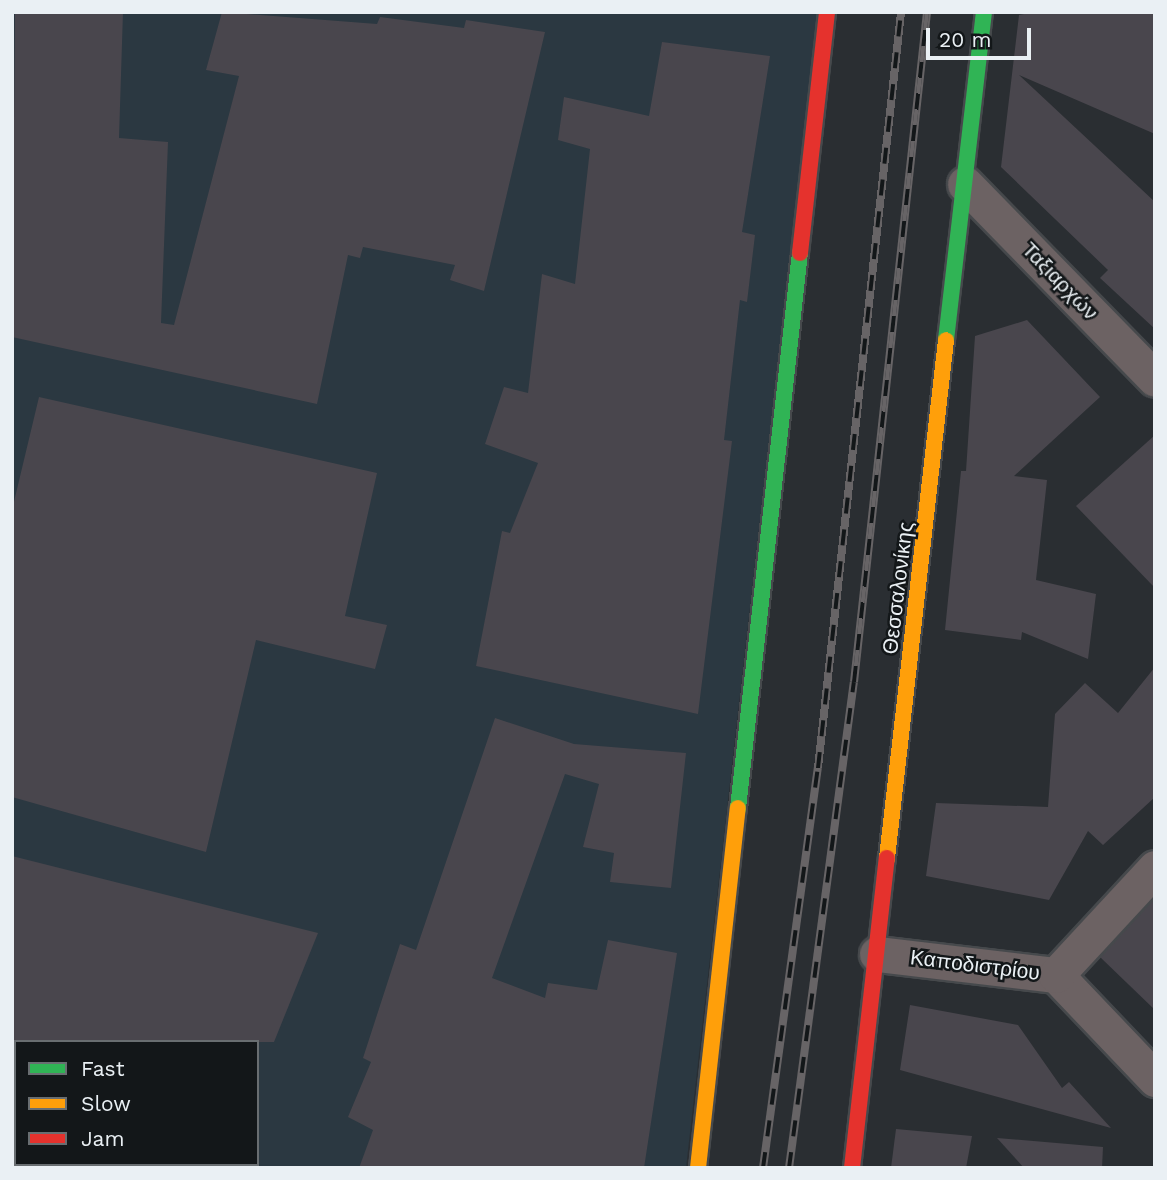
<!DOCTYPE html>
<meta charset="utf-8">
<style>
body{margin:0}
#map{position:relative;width:1167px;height:1180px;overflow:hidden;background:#2a2e32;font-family:"Work Sans",sans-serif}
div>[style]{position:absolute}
.built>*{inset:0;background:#2b3841}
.building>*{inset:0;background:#49464d}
.roads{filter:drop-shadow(2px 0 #46494c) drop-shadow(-2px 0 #46494c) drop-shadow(0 2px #46494c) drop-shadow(0 -2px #46494c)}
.street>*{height:35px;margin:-17.5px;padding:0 17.5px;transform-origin:17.5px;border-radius:17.5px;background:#6c6263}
.fast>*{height:16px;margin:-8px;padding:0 8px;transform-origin:8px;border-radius:8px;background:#30b455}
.slow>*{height:16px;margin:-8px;padding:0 8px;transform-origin:8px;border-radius:8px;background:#ff9f0a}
.jam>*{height:16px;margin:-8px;padding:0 8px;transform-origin:8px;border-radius:8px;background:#e5322d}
.rail>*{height:8px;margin-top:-4px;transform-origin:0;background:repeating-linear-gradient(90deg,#131719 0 16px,#676466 0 32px);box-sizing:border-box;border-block:2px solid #676466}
span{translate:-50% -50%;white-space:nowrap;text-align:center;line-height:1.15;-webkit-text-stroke:5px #131719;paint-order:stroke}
.street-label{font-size:21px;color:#eaf0f4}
.frame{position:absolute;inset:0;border:14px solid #eaf0f4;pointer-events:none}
.legend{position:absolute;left:14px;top:1040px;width:245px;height:126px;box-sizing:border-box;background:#131719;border:2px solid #696e71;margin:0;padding:9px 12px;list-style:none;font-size:21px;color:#eaf0f4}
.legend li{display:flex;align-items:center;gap:14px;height:35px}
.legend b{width:35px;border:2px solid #696e71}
.scale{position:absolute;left:926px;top:28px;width:105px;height:32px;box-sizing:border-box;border:4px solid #eaf0f4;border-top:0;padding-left:9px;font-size:21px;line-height:24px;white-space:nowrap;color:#eaf0f4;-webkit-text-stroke:5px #131719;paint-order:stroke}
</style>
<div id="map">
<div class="built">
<div style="clip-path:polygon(evenodd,12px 12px,818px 12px,686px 1168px,12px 1168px,12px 12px,16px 1042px,257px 1042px,257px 1164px,16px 1164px,16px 1042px)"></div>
</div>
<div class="building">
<div style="clip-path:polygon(15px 12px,123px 12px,119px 138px,168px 142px,161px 323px,174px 325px,239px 76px,206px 70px,222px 12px,377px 24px,380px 17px,464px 28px,466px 20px,545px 32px,484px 291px,450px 280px,455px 265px,363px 247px,360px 258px,348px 255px,317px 404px,12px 337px)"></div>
<div style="clip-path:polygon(1034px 12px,1155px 12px,1155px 134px,1019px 75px,1155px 202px,1155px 329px,1100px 278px,1108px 270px,1001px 167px,1019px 15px)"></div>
<div style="clip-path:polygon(662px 42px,770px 56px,742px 232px,755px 235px,747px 302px,740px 300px,724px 440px,732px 441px,698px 714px,476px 666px,502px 531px,510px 533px,538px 463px,485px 444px,504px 387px,528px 393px,542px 274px,575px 284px,590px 149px,558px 140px,564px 97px,649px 116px)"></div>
<div style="clip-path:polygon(1027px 320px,1100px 397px,1014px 476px,1047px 480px,1036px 580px,1096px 594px,1088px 659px,1022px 632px,1021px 640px,945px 630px,961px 471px,966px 471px,975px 336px)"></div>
<div style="clip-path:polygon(39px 397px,377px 473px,345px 616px,387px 625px,375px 669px,256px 640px,206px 852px,12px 797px,12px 510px)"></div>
<div style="clip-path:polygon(1155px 435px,1155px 588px,1076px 506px)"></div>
<div style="clip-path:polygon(1155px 667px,1155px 797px,1103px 845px,1088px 831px,1049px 900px,926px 876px,936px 803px,1048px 807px,1055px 714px,1085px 683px,1118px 713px)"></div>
<div style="clip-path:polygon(495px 718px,574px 744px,686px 753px,671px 888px,610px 882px,614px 853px,583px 847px,599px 784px,565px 774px,492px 978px,545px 998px,548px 983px,597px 990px,608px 940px,677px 953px,644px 1168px,359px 1168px,373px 1130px,348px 1117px,371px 1062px,363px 1058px,400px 944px,416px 950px)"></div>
<div style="clip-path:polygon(12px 856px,318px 933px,274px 1042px,12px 1042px)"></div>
<div style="clip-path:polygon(1155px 898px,1155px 1010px,1100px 957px)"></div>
<div style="clip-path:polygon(910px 1005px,1018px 1025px,1062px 1088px,1069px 1082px,1111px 1128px,900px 1070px)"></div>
<div style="clip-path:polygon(896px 1129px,972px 1136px,966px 1168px,891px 1168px)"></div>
<div style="clip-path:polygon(997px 1138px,1103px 1147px,1102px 1168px,1024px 1168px)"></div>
</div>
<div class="roads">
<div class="street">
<div style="left:965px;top:184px;width:272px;rotate:45.7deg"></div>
<div style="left:877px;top:954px;width:180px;rotate:6.7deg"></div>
<div style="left:1056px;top:975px;width:144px;rotate:46.4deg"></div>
<div style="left:1056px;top:975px;width:146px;rotate:-47.2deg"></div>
<div style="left:12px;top:1166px;width:4px;rotate:34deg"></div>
</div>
<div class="fast">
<div style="left:946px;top:340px;width:330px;rotate:-83.4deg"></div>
<div style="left:738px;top:808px;width:558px;rotate:-83.63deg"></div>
</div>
<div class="slow">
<div style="left:887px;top:858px;width:521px;rotate:-83.5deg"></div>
<div style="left:698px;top:1168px;width:362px;rotate:-83.7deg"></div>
</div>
<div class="jam">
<div style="left:800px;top:253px;width:243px;rotate:-83.6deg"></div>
<div style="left:852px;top:1168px;width:312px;rotate:-83.6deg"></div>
</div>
</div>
<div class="rail">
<div style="left:763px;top:1168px;width:404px;rotate:-82.2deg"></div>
<div style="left:818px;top:768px;width:761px;rotate:-83.73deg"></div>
<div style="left:789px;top:1168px;width:490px;rotate:-82.4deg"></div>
<div style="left:854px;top:682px;width:674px;rotate:-83.78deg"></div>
</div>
<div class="street-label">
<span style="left:1060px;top:281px;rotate:46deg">Ταξιαρχών</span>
<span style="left:898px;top:588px;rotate:-83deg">Θεσσαλονίκης</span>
<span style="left:975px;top:965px;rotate:7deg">Καποδιστρίου</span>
</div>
<div class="frame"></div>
<ul class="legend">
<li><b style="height:9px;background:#30b455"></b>Fast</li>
<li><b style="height:9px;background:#ff9f0a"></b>Slow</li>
<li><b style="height:9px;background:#e5322d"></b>Jam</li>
</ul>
<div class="scale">20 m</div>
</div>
